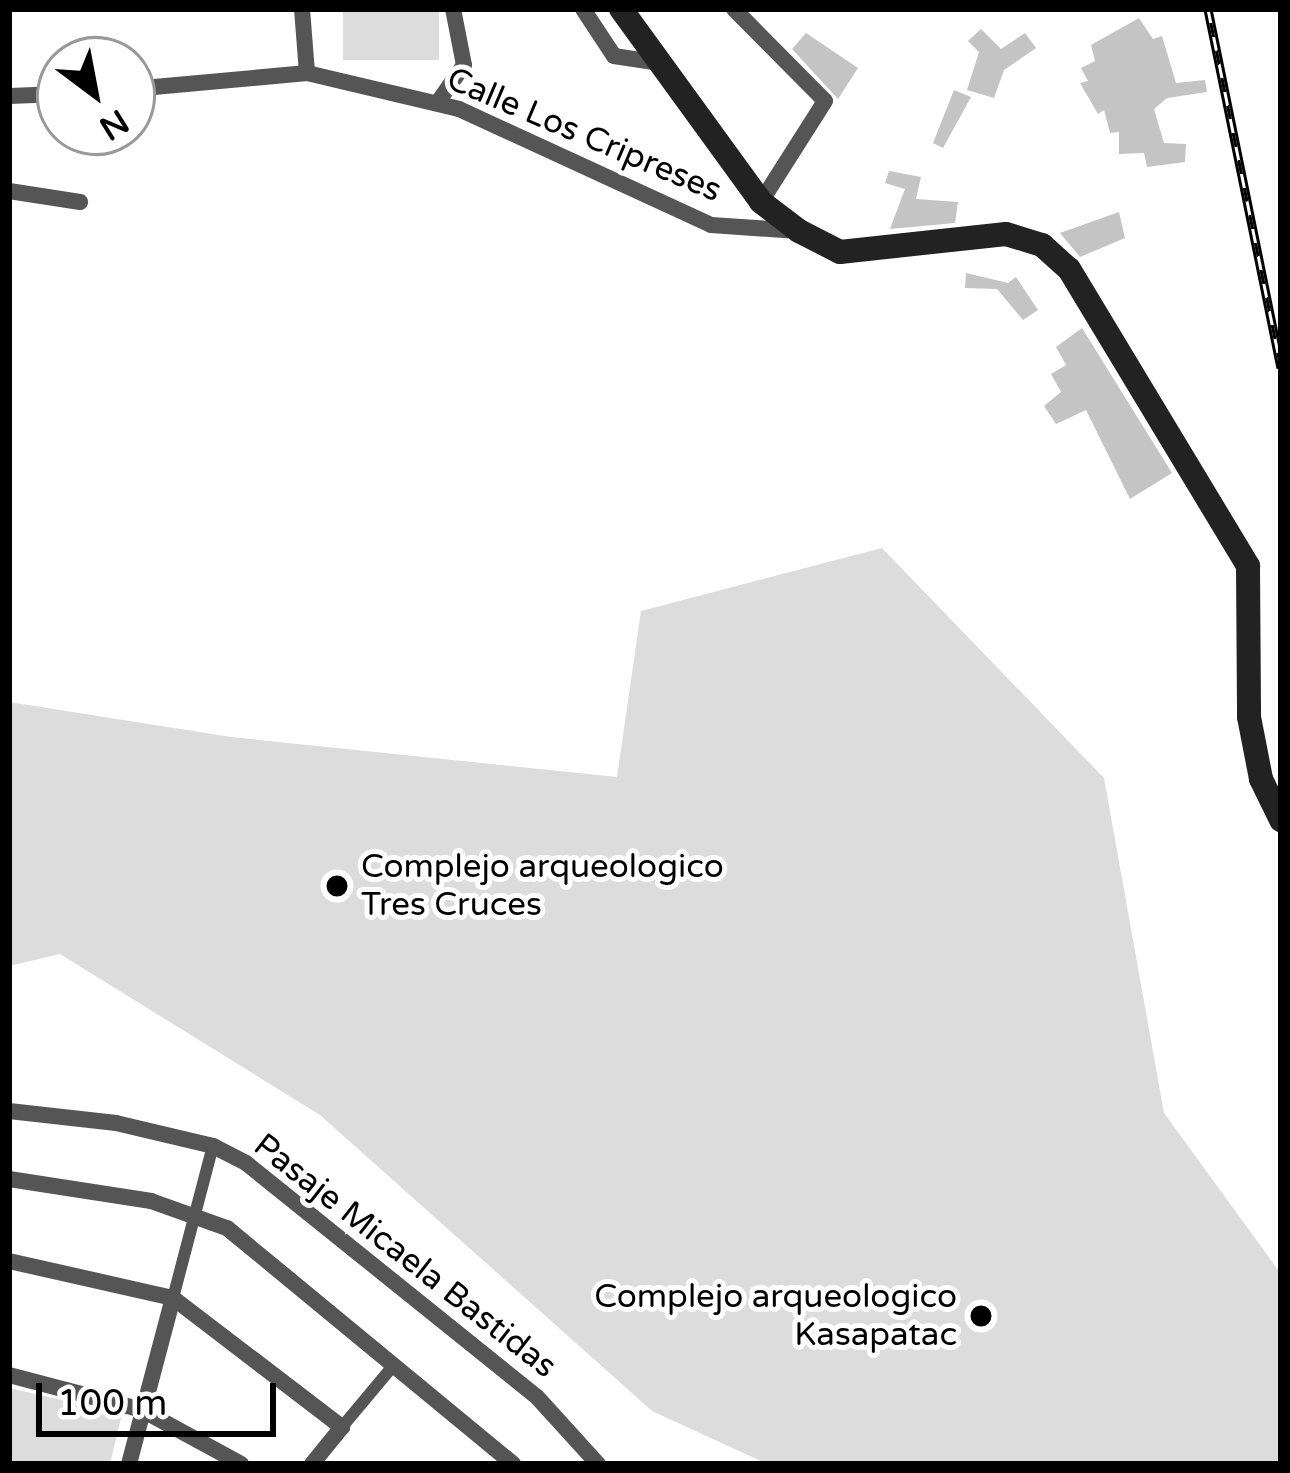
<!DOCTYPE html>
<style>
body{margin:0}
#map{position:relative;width:1290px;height:1473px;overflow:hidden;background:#fff;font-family:"Varela Round",sans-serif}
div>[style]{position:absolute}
.green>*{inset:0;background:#dcdcdc;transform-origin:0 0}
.building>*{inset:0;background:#c4c4c4}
.pedestrian>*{height:12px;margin:-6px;padding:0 6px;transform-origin:6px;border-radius:6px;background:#555}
.minor>*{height:16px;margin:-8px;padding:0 8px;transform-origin:8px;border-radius:8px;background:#555}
.secondary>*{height:24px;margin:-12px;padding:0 12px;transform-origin:12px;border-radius:12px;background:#222}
.rail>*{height:9px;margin-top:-4.5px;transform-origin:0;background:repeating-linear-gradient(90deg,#fff 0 14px,#000 0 28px);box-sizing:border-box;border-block:3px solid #000}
.dots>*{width:33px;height:33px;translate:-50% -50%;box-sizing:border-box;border:6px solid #fff;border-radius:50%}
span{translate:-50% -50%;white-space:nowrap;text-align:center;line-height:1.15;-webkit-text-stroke:10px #fff;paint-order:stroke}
.street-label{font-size:33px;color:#000}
.poi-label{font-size:33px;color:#000}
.left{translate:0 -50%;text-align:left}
.right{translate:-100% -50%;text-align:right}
.frame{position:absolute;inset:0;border:12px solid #000;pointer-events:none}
.north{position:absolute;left:36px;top:36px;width:120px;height:120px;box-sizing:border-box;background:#fff;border:3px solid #999;border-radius:50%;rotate:148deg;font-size:33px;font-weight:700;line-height:48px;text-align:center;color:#000}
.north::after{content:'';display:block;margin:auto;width:42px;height:54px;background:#000;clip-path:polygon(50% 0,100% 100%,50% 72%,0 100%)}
.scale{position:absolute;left:36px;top:1383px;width:240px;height:54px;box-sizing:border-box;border:6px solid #000;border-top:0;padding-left:15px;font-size:36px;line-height:42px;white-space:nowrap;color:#000;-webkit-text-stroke:9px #fff;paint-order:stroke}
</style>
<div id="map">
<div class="green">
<div style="left:343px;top:9px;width:96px;height:51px"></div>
<div style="clip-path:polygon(882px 548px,1104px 778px,1164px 1113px,1281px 1274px,1281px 1464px,767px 1464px,652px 1411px,320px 1115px,60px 954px,9px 966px,9px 702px,231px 737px,617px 777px,641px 611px)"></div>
<div style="clip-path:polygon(9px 1388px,122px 1414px,110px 1464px,9px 1464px)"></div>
</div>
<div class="building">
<div style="clip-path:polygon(1139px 18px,1153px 39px,1162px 36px,1176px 83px,1205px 80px,1207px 92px,1167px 98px,1154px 109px,1164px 143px,1186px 144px,1185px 162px,1147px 167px,1144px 153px,1119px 154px,1119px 132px,1110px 133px,1104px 110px,1098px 114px,1080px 83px,1088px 81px,1081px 68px,1095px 61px,1091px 45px)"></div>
<div style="clip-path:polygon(981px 29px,1001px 49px,1025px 33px,1036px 48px,1004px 70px,994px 98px,967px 90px,979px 52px,968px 41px)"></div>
<div style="clip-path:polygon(806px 33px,858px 68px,838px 99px,792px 49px)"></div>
<div style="clip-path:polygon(954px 90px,971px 97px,943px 148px,933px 143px)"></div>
<div style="clip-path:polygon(889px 171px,921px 177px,916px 199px,958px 202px,955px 223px,890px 229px,905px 189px,885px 183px)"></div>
<div style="clip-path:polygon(1119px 212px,1125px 238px,1080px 257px,1060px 233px)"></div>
<div style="clip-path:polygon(966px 273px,1008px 283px,1016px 277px,1038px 310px,1023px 320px,997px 289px,965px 288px)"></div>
<div style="clip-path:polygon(1082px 328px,1172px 473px,1130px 499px,1086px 410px,1056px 424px,1044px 406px,1061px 392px,1051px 374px,1066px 365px,1056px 347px)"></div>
</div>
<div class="pedestrian">
<div style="left:173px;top:1298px;width:157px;rotate:-75.3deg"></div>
<div style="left:342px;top:1427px;width:80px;rotate:-50.1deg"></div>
</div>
<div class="minor">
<div style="left:302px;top:9px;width:64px;rotate:85.5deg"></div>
<div style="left:583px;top:9px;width:56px;rotate:56.6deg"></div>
<div style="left:614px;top:56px;width:47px;rotate:8.7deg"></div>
<div style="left:734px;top:9px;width:129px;rotate:45.3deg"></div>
<div style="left:825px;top:101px;width:120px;rotate:122.4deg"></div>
<div style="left:132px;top:89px;width:176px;rotate:-5.2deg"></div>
<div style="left:307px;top:73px;width:156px;rotate:13.3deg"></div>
<div style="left:459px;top:109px;width:277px;rotate:24.7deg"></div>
<div style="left:711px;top:225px;width:87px;rotate:3.9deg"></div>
<div style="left:9px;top:96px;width:51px;rotate:-2.2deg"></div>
<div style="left:438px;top:102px;width:45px;rotate:-54.9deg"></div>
<div style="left:464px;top:65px;width:57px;rotate:-101.1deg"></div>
<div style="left:9px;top:191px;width:72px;rotate:8.8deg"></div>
<div style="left:9px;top:1111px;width:108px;rotate:6.4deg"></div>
<div style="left:116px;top:1123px;width:100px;rotate:13.3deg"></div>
<div style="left:213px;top:1146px;width:37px;rotate:27deg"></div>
<div style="left:246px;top:1163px;width:373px;rotate:38.8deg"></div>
<div style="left:537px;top:1397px;width:91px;rotate:47.7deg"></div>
<div style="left:9px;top:1179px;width:144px;rotate:8.8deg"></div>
<div style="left:151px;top:1201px;width:81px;rotate:19.6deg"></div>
<div style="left:227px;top:1228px;width:371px;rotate:39.5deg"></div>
<div style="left:9px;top:1261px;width:168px;rotate:12.7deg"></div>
<div style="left:173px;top:1298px;width:213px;rotate:37.4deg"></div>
<div style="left:342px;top:1427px;width:48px;rotate:129deg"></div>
<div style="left:9px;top:1375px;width:138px;rotate:14.7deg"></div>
<div style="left:142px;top:1410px;width:113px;rotate:28.6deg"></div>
<div style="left:129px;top:1464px;width:172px;rotate:-75.2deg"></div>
</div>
<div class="secondary">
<div style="left:621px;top:9px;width:238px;rotate:54deg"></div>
<div style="left:761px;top:202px;width:48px;rotate:37.3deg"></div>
<div style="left:799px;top:231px;width:46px;rotate:27.1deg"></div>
<div style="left:840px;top:252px;width:167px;rotate:-6.2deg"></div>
<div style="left:1006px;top:234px;width:38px;rotate:17deg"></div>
<div style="left:1042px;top:245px;width:36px;rotate:42deg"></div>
<div style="left:1069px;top:269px;width:347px;rotate:58.9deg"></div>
<div style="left:1248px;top:566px;width:151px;rotate:89.6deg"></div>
<div style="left:1249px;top:717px;width:63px;rotate:79deg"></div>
<div style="left:1261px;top:779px;width:46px;rotate:64deg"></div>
</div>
<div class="rail">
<div style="left:1208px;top:9px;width:366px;rotate:78.5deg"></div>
</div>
<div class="dots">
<div style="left:337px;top:886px;background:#000"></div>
<div style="left:981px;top:1316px;background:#000"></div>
</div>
<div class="street-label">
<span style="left:584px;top:135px;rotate:23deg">Calle Los Cripreses</span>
<span style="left:405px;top:1256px;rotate:38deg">Pasaje Micaela Bastidas</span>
</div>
<div class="poi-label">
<span class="left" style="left:361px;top:886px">Complejo arqueologico<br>Tres Cruces</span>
<span class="right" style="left:957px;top:1316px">Complejo arqueologico<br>Kasapatac</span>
</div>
<div class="frame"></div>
<div class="north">N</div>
<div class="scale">100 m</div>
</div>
